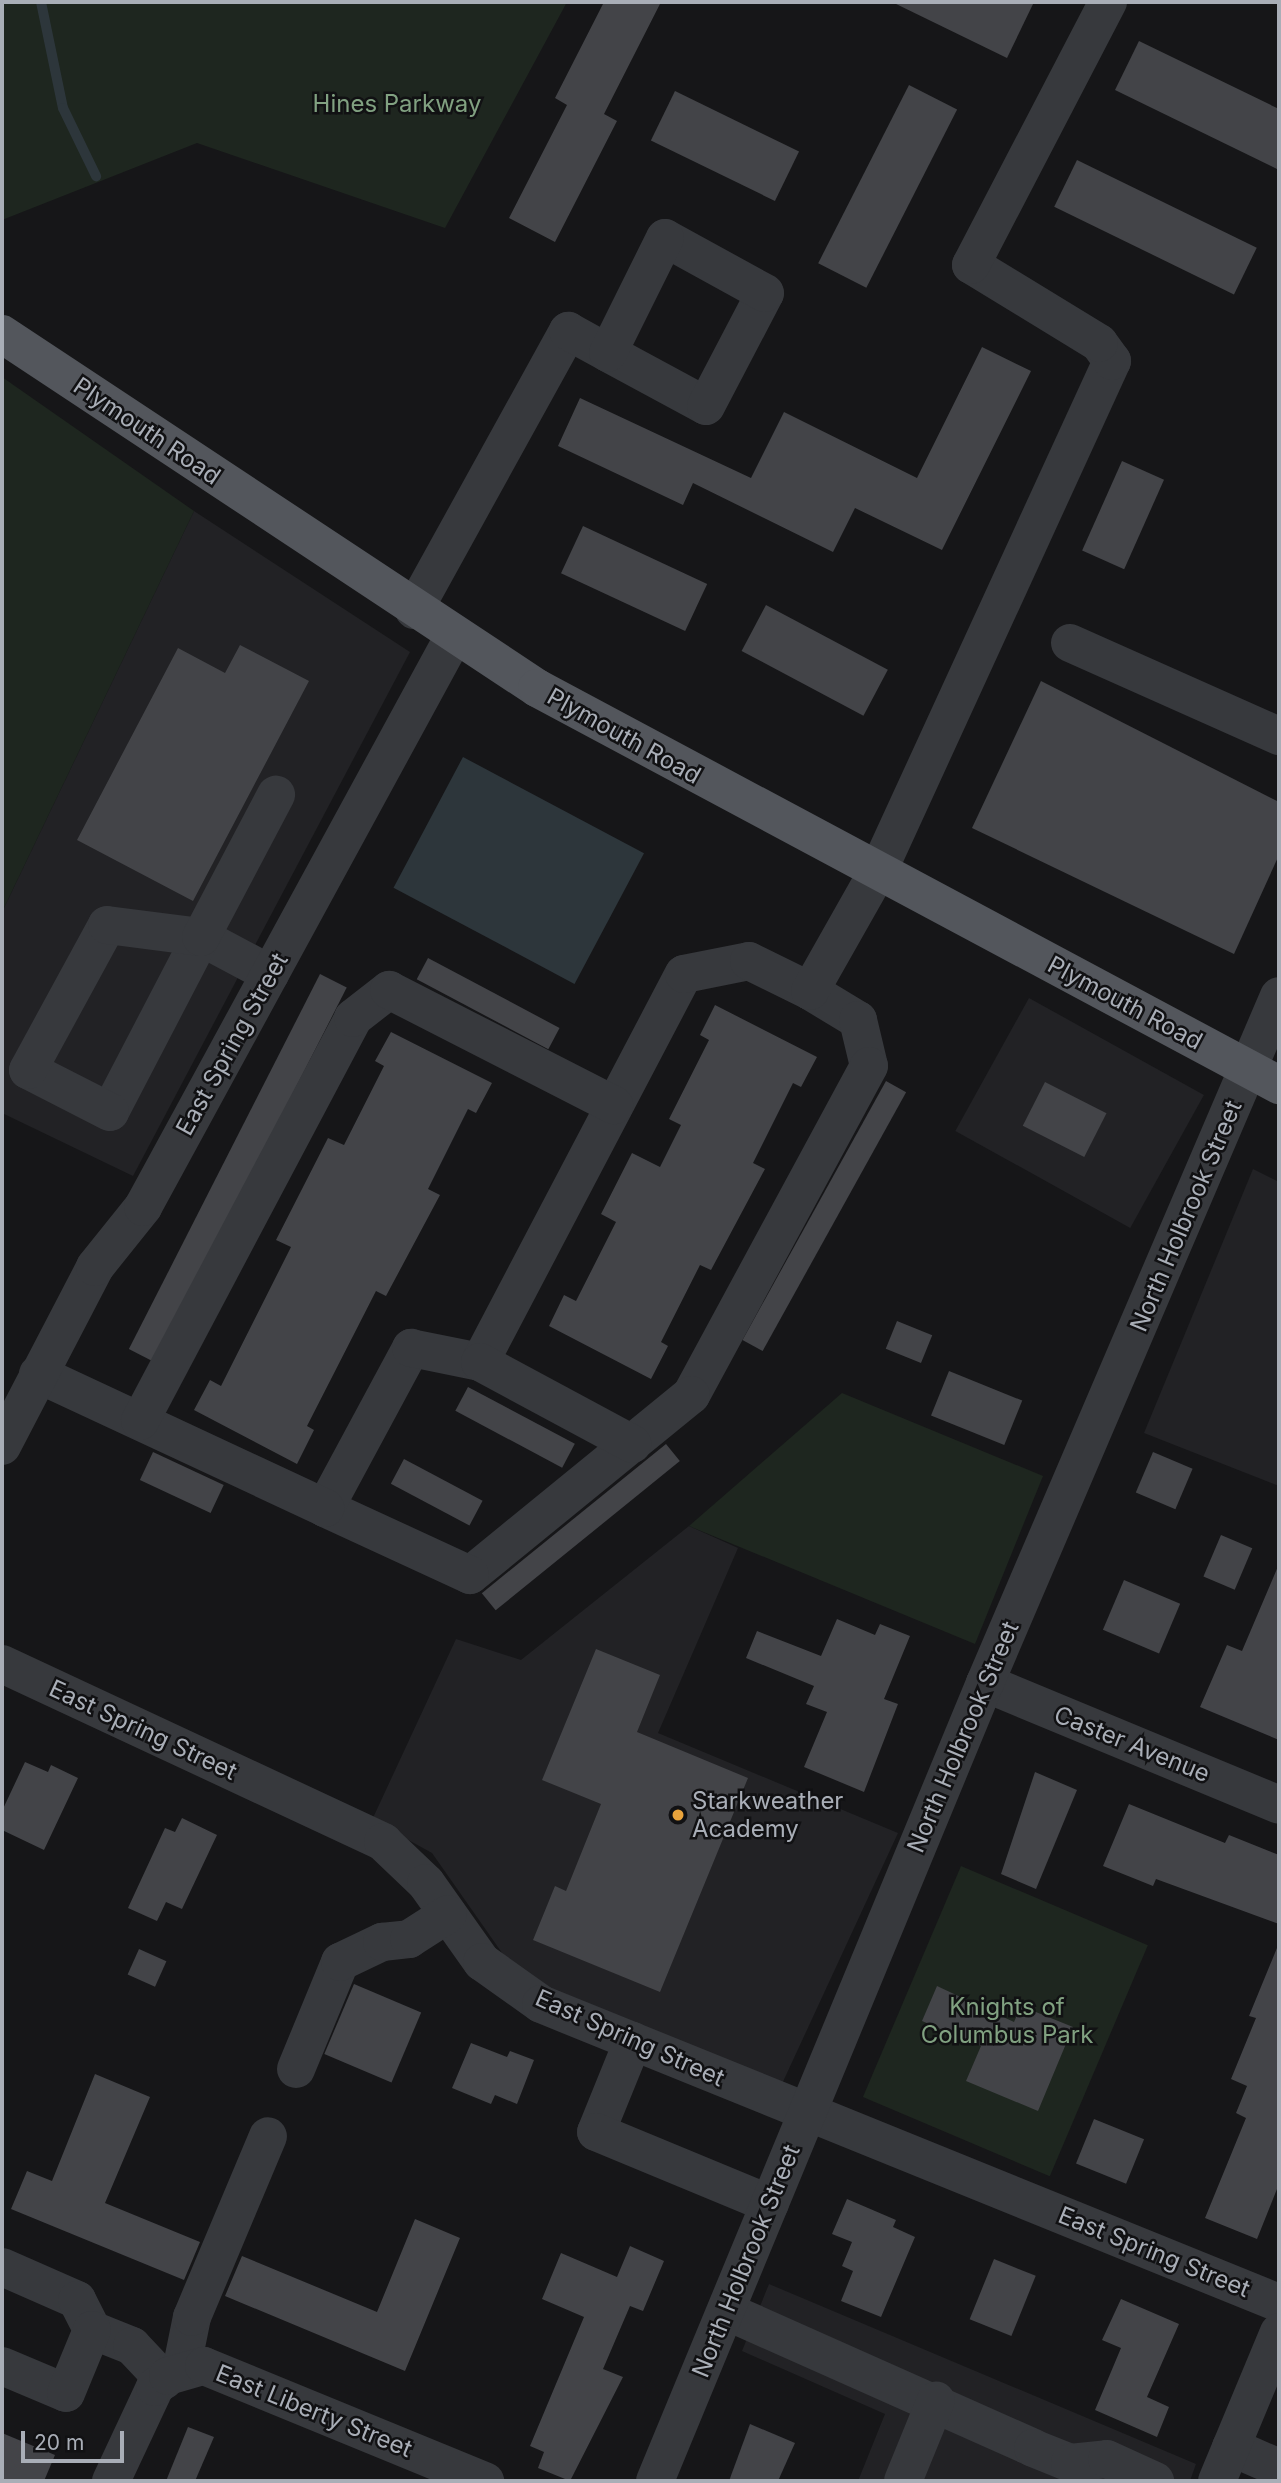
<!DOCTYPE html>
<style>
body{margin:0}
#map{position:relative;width:1281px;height:2483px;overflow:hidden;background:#161618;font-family:Inter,sans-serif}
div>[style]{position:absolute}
.built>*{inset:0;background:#222225;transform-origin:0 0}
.green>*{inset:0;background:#1e261f;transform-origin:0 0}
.water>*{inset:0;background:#2d363b;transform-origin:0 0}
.stream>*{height:10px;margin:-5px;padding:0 5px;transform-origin:5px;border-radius:5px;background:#2d363b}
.building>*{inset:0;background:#434448;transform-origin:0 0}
.minor>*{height:38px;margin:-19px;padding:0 19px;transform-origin:19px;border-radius:19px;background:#37393d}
.major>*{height:38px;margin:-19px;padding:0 19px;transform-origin:19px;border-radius:19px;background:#53565c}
.dots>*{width:19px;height:19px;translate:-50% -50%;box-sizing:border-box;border:4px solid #111113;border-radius:50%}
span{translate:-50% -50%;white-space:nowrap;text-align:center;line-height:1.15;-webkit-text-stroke:5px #111113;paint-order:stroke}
.park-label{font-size:24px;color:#81a181}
.street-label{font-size:24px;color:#a9aeb7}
.poi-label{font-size:24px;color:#a9aeb7}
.left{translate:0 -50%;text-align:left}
.frame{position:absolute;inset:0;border:4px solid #a9aeb7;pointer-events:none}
.scale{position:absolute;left:21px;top:2431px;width:103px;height:32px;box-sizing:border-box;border:4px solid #a9aeb7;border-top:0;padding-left:9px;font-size:21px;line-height:24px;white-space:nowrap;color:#a9aeb7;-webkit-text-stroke:5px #111113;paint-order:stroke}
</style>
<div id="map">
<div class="built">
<div style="clip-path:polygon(194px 511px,410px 652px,133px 1176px,2px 1113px,2px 912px)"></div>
<div style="left:1029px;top:998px;width:200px;height:152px;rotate:29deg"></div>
<div style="clip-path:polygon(1253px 1169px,1279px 1182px,1279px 1486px,1144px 1433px)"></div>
<div style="clip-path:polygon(689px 1526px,738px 1548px,658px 1733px,898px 1833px,781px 2086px,583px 2008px,514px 1970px,432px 1853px,372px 1820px,456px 1639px,521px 1660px)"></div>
<div style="clip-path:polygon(769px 2284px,1196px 2464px,1190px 2481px,858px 2481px,885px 2414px,742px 2351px)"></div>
</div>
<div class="green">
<div style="clip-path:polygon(2px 2px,567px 2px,445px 228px,197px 143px,2px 220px)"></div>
<div style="clip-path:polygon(2px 377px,194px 511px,2px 912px)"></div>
<div style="clip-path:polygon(842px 1393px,1043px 1476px,975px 1644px,689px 1526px)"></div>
<div style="left:961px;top:1866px;width:203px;height:251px;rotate:23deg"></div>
</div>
<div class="water">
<div style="left:463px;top:757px;width:205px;height:148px;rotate:28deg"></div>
</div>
<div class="stream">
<div style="left:41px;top:2px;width:108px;rotate:78.3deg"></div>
<div style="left:63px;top:108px;width:76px;rotate:64.1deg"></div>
</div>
<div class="building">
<div style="clip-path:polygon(604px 2px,661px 2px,604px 114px,617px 121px,555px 242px,509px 218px,567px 105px,555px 98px)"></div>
<div style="clip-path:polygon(892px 2px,1034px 2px,1007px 58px)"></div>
<div style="clip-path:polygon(1139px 41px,1279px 109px,1279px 170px,1115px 90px)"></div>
<div style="left:909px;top:85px;width:54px;height:200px;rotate:27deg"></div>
<div style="left:675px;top:91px;width:138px;height:55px;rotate:26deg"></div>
<div style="left:1077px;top:160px;width:200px;height:52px;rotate:26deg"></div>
<div style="clip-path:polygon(982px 347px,1031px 371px,942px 550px,855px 508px,833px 552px,693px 483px,683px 505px,558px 446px,580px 398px,751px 478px,784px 412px,917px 478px)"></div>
<div style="left:1122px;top:461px;width:46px;height:98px;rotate:24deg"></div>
<div style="left:583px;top:526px;width:137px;height:52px;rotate:25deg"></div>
<div style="left:766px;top:605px;width:138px;height:52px;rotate:28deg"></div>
<div style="clip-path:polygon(240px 645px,309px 681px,193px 901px,77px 840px,178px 648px,225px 673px)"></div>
<div style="clip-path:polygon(1041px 681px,1279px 802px,1279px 855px,1234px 954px,972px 828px)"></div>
<div style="left:428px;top:958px;width:149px;height:24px;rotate:28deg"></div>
<div style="left:320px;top:974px;width:30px;height:421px;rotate:27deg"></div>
<div style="clip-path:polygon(715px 1005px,817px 1057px,801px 1087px,793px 1083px,753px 1163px,765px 1169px,711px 1270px,700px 1265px,661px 1342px,668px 1346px,651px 1379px,549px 1326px,564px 1295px,576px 1301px,616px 1222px,601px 1214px,632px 1153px,660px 1167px,681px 1125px,669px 1119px,709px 1040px,700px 1035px)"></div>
<div style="clip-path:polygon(391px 1032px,492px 1083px,476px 1113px,468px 1109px,428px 1189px,440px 1195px,386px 1296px,376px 1291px,307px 1426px,314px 1430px,297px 1464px,194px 1410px,210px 1380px,221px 1386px,291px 1247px,276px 1240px,328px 1138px,344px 1145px,384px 1066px,375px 1061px)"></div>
<div style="left:886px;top:1081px;width:23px;height:296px;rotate:29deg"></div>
<div style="left:1045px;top:1082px;width:69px;height:49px;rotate:27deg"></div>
<div style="left:897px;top:1321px;width:38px;height:30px;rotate:22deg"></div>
<div style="left:949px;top:1371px;width:79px;height:48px;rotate:22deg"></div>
<div style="left:468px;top:1387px;width:121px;height:27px;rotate:28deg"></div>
<div style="left:666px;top:1444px;width:22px;height:237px;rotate:51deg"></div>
<div style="left:153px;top:1452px;width:78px;height:31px;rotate:25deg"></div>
<div style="left:1153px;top:1452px;width:43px;height:44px;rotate:23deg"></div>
<div style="left:404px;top:1459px;width:89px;height:28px;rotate:28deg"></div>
<div style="left:1221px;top:1535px;width:34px;height:45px;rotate:23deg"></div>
<div style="clip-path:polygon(1279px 1564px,1279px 1740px,1200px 1707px,1227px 1645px,1242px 1651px)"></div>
<div style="left:1124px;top:1580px;width:61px;height:54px;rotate:23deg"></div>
<div style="clip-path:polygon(837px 1619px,875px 1635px,880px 1624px,910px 1636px,884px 1699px,898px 1704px,864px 1792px,804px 1767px,827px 1712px,806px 1704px,814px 1686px,746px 1658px,757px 1631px,821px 1656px)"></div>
<div style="clip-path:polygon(596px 1649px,660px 1675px,637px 1732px,748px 1778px,660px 1992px,533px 1940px,555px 1886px,566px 1891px,601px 1804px,542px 1780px)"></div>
<div style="clip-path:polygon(25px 1762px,48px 1772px,51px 1765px,78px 1778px,44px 1850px,2px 1830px,2px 1811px)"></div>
<div style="clip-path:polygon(1035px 1772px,1077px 1790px,1036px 1889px,1001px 1874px)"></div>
<div style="clip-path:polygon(1129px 1804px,1225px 1843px,1229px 1835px,1279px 1855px,1279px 1924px,1156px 1879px,1153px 1886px,1103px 1866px)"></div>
<div style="clip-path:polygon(182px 1818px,217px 1835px,182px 1909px,166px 1902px,157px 1921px,128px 1908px,165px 1828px,175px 1832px)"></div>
<div style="clip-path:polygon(1279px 1943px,1279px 2184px,1257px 2239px,1205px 2218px,1246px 2118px,1236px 2113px,1247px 2086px,1231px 2079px,1256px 2018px,1249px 2016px)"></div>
<div style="left:139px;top:1949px;width:30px;height:28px;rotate:24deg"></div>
<div style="left:354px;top:1984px;width:73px;height:76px;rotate:23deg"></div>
<div style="clip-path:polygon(937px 1986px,1014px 2022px,1021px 2006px,1073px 2027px,1038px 2111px,966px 2081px,981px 2046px,922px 2021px)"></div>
<div style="clip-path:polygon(471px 2043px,507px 2057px,510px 2051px,534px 2060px,517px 2104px,495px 2095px,491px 2104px,452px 2088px)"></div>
<div style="clip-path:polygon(95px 2074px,150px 2097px,105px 2203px,200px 2242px,184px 2280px,11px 2209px,27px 2171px,52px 2181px)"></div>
<div style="left:1094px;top:2119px;width:54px;height:48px;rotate:22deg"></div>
<div style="clip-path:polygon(847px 2199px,896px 2220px,893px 2227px,915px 2237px,881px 2317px,841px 2301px,853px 2271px,842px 2266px,852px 2242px,832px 2234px)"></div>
<div style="clip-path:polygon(415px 2219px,460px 2238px,405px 2371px,225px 2296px,242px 2256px,377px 2312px)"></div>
<div style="clip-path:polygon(630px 2246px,664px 2261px,643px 2311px,630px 2306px,603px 2369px,623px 2377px,570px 2481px,538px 2468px,544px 2452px,530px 2446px,584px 2317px,542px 2299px,561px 2253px,617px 2277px)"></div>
<div style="left:994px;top:2259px;width:45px;height:65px;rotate:22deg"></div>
<div style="clip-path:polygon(1121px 2299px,1179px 2324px,1147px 2397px,1169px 2407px,1157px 2437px,1095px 2410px,1121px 2348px,1102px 2340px)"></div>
<div style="clip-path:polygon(750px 2424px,795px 2443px,778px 2481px,729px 2481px)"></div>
<div style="clip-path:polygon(188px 2427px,214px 2437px,195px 2481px,166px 2481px)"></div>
<div style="clip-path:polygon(2px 2433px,55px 2455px,44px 2481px,2px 2481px)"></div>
</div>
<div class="minor">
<div style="left:414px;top:610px;width:319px;rotate:-61.1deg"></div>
<div style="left:568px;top:331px;width:46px;rotate:28.8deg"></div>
<div style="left:608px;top:353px;width:111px;rotate:28.4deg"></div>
<div style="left:706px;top:406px;width:127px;rotate:-62.4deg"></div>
<div style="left:765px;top:293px;width:114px;rotate:-151.2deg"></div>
<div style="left:665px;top:238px;width:128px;rotate:116.4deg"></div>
<div style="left:1070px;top:643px;width:229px;rotate:24deg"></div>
<div style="left:270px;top:974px;width:78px;rotate:-151.8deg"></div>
<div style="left:201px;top:937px;width:197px;rotate:117.5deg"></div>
<div style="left:110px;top:1112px;width:92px;rotate:-152.9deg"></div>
<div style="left:28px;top:1070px;width:165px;rotate:-61.4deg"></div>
<div style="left:107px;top:925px;width:95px;rotate:7.3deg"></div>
<div style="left:201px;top:937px;width:161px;rotate:-62.2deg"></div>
<div style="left:810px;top:991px;width:56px;rotate:31.1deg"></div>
<div style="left:858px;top:1020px;width:47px;rotate:76.6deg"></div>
<div style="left:869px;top:1066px;width:374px;rotate:118.4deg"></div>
<div style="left:691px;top:1395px;width:285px;rotate:140.8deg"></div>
<div style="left:470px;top:1575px;width:160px;rotate:-155.2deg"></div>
<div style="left:325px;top:1508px;width:182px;rotate:-61.7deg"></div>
<div style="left:411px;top:1348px;width:70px;rotate:11.5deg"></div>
<div style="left:480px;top:1362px;width:438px;rotate:-62.3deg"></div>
<div style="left:684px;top:974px;width:66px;rotate:-11.3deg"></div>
<div style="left:749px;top:961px;width:68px;rotate:26.2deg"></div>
<div style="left:810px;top:991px;width:140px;rotate:-60.5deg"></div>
<div style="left:879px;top:869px;width:559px;rotate:-65.36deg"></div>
<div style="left:1112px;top:361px;width:22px;rotate:-126deg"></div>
<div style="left:1099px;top:343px;width:150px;rotate:-148.6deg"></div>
<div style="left:971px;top:265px;width:297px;rotate:-62.5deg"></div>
<div style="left:480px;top:1362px;width:173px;rotate:28.3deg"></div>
<div style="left:38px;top:1374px;width:317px;rotate:25deg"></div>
<div style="left:140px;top:1421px;width:456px;rotate:-62.1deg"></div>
<div style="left:353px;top:1018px;width:46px;rotate:-37.9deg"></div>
<div style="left:389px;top:990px;width:253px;rotate:27.1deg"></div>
<div style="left:2px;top:1446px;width:202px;rotate:-62.5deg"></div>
<div style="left:95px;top:1267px;width:77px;rotate:-51.3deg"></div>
<div style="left:143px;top:1207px;width:650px;rotate:-61.42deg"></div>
<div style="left:2px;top:1664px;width:421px;rotate:25deg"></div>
<div style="left:383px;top:1842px;width:59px;rotate:43.6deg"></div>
<div style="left:426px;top:1883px;width:97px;rotate:54.7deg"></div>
<div style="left:482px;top:1962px;width:72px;rotate:35.4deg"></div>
<div style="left:541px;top:2004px;width:796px;rotate:22.06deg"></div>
<div style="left:985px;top:1683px;width:318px;rotate:22.5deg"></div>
<div style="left:633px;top:2041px;width:98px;rotate:112.1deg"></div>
<div style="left:596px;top:2132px;width:188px;rotate:22.5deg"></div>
<div style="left:296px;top:2069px;width:116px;rotate:-67.6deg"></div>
<div style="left:340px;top:1962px;width:47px;rotate:-25.5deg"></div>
<div style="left:382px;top:1942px;width:27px;rotate:-6deg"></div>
<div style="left:409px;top:1939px;width:46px;rotate:-32.7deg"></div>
<div style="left:2px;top:2267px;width:82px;rotate:23.7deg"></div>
<div style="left:77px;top:2300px;width:34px;rotate:63deg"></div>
<div style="left:92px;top:2330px;width:43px;rotate:21.8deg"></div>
<div style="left:132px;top:2346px;width:47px;rotate:46.7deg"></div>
<div style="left:726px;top:2311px;width:336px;rotate:24deg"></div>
<div style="left:1033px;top:2448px;width:40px;rotate:22deg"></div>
<div style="left:1070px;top:2463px;width:37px;rotate:-6deg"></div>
<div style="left:1107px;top:2459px;width:53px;rotate:24.6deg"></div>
<div style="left:2px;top:2366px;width:69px;rotate:22.9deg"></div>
<div style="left:66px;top:2393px;width:68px;rotate:-67.6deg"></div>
<div style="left:181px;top:2371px;width:55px;rotate:-78.5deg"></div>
<div style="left:192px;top:2317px;width:196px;rotate:-67.2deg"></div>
<div style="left:1231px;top:2447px;width:52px;rotate:23.6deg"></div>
<div style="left:111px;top:2481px;width:104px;rotate:-64.9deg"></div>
<div style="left:155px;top:2387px;width:17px;rotate:-40deg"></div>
<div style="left:168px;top:2376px;width:37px;rotate:-16deg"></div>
<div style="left:204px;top:2366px;width:304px;rotate:22.3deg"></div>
<div style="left:655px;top:2481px;width:864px;rotate:-67.53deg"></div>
<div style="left:985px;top:1683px;width:747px;rotate:-66.83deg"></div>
<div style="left:903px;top:2481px;width:87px;rotate:-67.8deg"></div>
<div style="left:1217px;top:2481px;width:161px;rotate:-67.4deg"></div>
</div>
<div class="major">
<div style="left:2px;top:334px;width:642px;rotate:33.49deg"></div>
<div style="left:537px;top:688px;width:842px;rotate:28.15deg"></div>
</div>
<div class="dots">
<div style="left:678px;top:1815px;background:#eaa43c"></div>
</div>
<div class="park-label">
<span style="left:397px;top:104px">Hines Parkway</span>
<span style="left:1007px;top:2021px">Knights of<br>Columbus Park</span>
</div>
<div class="street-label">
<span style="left:147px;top:431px;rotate:34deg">Plymouth Road</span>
<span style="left:624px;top:736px;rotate:29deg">Plymouth Road</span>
<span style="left:1125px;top:1003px;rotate:28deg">Plymouth Road</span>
<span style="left:232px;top:1044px;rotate:-61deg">East Spring Street</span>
<span style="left:1186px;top:1216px;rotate:-67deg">North Holbrook Street</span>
<span style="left:143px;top:1730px;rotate:25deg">East Spring Street</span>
<span style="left:963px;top:1737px;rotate:-67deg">North Holbrook Street</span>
<span style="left:1132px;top:1744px;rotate:22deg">Caster Avenue</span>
<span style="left:630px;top:2038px;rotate:24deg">East Spring Street</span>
<span style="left:1154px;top:2252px;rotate:22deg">East Spring Street</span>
<span style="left:746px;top:2261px;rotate:-68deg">North Holbrook Street</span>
<span style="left:314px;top:2411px;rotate:22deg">East Liberty Street</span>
</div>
<div class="poi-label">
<span class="left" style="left:692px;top:1815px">Starkweather<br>Academy</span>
</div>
<div class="frame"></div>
<div class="scale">20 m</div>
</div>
